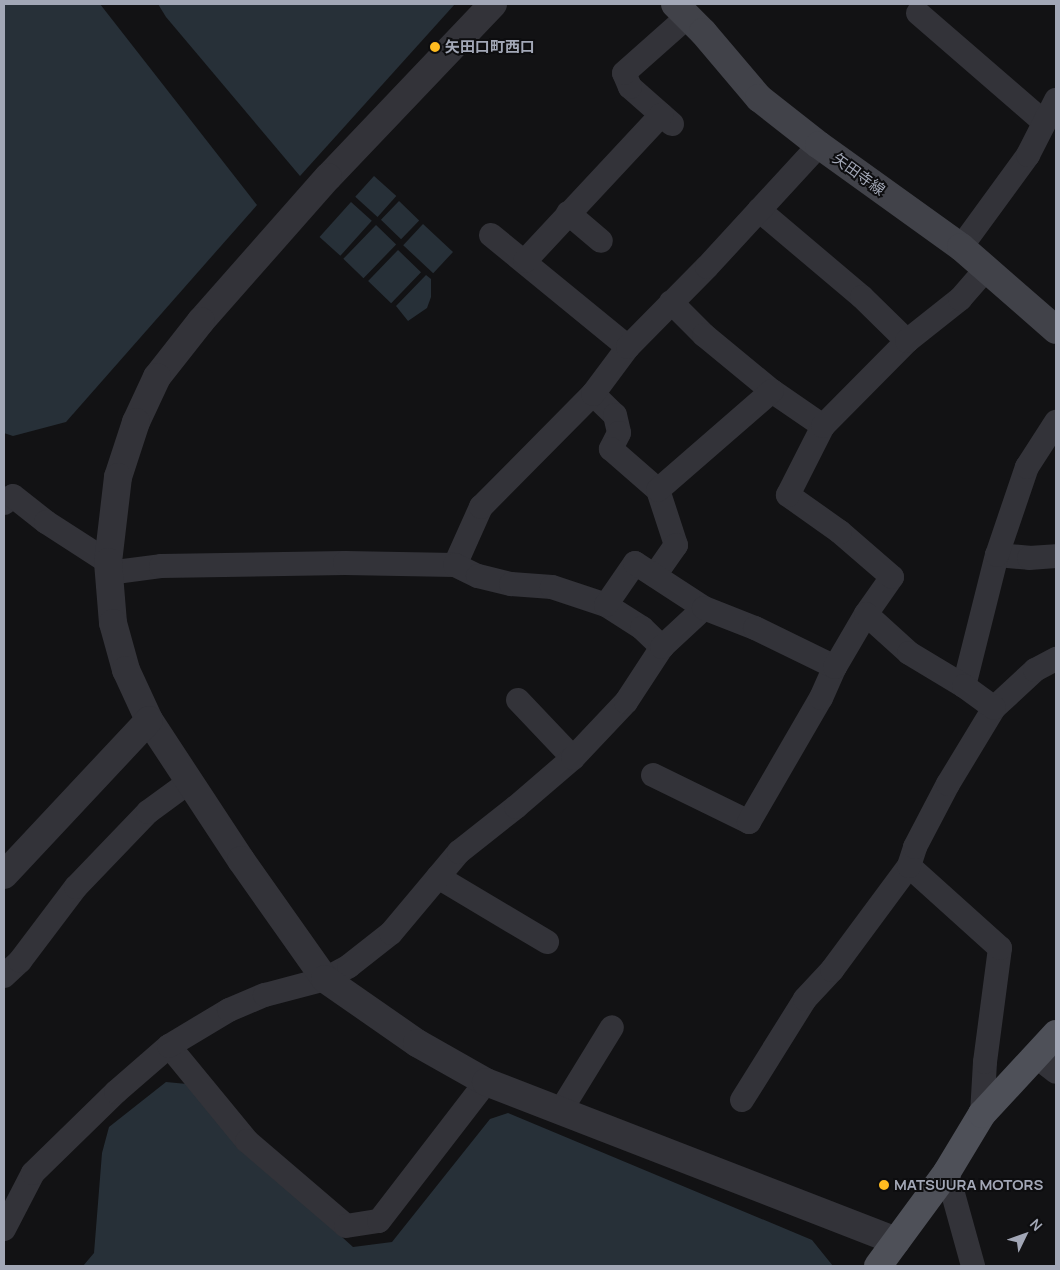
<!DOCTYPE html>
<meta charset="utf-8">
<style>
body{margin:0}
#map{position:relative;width:1060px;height:1270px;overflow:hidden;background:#121214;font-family:Manrope,"Noto Sans JP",sans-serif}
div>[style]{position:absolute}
.water>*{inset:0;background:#273038;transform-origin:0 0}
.minor>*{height:24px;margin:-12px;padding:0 12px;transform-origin:12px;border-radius:12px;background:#333339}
.tertiary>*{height:28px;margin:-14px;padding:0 14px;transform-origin:14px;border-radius:14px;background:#333339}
.secondary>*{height:28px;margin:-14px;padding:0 14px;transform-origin:14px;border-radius:14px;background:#414249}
.primary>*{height:28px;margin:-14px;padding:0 14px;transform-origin:14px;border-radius:14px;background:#4e5058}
.dots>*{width:14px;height:14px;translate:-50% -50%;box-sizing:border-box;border:2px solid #0d0d0f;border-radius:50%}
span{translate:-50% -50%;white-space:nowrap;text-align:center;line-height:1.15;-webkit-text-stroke:4px #0d0d0f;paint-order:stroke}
.poi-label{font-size:15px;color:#a2a7b6;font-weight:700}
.left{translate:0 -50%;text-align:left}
.street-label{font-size:15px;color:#a2a7b6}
.frame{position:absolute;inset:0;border:5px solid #a2a7b6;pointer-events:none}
.north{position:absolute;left:1000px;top:1210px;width:50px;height:50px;-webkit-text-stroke:4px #0d0d0f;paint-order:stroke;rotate:48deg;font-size:14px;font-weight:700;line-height:20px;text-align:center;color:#a2a7b6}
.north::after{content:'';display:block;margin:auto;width:18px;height:22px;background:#a2a7b6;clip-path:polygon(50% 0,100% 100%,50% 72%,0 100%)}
</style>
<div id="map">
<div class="water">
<div style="clip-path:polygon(4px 4px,100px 4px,257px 205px,66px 422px,13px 436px,4px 433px)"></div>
<div style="clip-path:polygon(158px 4px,455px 4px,300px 176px,166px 17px)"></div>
<div style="left:374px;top:176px;width:30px;height:28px;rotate:42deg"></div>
<div style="left:399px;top:201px;width:28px;height:26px;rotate:44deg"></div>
<div style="left:351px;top:202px;width:28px;height:47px;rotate:42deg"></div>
<div style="left:423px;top:224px;width:41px;height:29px;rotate:43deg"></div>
<div style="left:376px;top:225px;width:28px;height:47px;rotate:44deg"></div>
<div style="left:398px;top:250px;width:32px;height:43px;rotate:44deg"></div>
<div style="clip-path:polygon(426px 275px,431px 279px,431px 297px,427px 308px,408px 321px,396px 306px)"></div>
<div style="clip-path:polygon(166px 1082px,187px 1084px,245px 1149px,353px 1247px,392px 1242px,490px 1119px,508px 1113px,812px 1240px,833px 1266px,83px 1266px,94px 1253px,102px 1153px,109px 1127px)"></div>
</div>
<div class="minor">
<div style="left:918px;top:13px;width:167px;rotate:40.9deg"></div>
<div style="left:672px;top:124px;width:56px;rotate:-138.6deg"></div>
<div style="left:630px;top:87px;width:15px;rotate:-113deg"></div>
<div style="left:624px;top:73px;width:84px;rotate:-41.6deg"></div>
<div style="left:759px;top:210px;width:135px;rotate:40.2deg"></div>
<div style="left:862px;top:297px;width:63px;rotate:44.4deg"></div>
<div style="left:568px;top:213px;width:43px;rotate:40.3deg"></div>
<div style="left:491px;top:235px;width:177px;rotate:39.3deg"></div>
<div style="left:961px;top:247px;width:114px;rotate:-53.9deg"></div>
<div style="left:1028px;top:155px;width:62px;rotate:-63deg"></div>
<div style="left:525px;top:261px;width:200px;rotate:-47deg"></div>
<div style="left:671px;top:302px;width:47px;rotate:45deg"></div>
<div style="left:704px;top:335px;width:88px;rotate:39.5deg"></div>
<div style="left:772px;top:391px;width:62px;rotate:34.5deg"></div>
<div style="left:593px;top:394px;width:30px;rotate:44deg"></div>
<div style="left:615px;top:415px;width:18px;rotate:77deg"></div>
<div style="left:619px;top:433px;width:18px;rotate:117deg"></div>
<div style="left:611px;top:449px;width:62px;rotate:41.1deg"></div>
<div style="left:658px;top:490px;width:58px;rotate:71.9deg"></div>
<div style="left:676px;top:545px;width:37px;rotate:125deg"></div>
<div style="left:658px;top:490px;width:151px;rotate:-41deg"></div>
<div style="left:4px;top:503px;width:11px;rotate:-38deg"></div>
<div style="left:13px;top:496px;width:42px;rotate:38.2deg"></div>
<div style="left:46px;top:522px;width:74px;rotate:32.8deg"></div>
<div style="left:997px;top:555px;width:32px;rotate:5deg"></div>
<div style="left:1029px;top:558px;width:27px;rotate:-4deg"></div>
<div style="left:455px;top:565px;width:64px;rotate:-65.9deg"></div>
<div style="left:481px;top:507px;width:159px;rotate:-45.3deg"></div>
<div style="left:593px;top:394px;width:59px;rotate:-53.3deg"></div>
<div style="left:628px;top:347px;width:112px;rotate:-45.4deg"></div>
<div style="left:707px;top:267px;width:166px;rotate:-47.4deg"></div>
<div style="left:108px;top:573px;width:53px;rotate:-7.5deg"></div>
<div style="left:161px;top:566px;width:184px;rotate:-0.9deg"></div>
<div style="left:345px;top:563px;width:110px;rotate:1deg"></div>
<div style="left:455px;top:565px;width:25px;rotate:26deg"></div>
<div style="left:478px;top:576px;width:34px;rotate:14deg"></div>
<div style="left:511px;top:584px;width:41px;rotate:4.2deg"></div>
<div style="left:552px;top:587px;width:57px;rotate:18.4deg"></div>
<div style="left:606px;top:605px;width:43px;rotate:32.6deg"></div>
<div style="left:642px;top:628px;width:28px;rotate:44deg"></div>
<div style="left:606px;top:605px;width:51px;rotate:-55.4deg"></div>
<div style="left:635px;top:563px;width:82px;rotate:33.1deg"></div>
<div style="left:866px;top:614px;width:45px;rotate:-54.9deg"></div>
<div style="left:892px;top:577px;width:69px;rotate:-139.1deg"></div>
<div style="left:840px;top:532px;width:64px;rotate:-144.6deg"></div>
<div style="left:788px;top:495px;width:77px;rotate:-63.1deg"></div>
<div style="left:823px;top:426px;width:120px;rotate:-45.3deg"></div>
<div style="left:907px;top:341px;width:68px;rotate:-38.4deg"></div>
<div style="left:960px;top:299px;width:40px;rotate:-49deg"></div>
<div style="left:964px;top:686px;width:135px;rotate:-75.9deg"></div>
<div style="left:997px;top:555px;width:93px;rotate:-71.2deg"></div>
<div style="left:1027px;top:467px;width:54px;rotate:-57.2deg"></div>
<div style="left:518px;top:700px;width:80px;rotate:46.5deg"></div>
<div style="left:653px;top:775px;width:107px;rotate:26.1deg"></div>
<div style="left:749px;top:822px;width:143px;rotate:-59.9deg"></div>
<div style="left:821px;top:698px;width:34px;rotate:-66deg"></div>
<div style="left:438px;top:877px;width:127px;rotate:30.8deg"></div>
<div style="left:4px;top:976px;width:22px;rotate:-43deg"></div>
<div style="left:20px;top:961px;width:93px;rotate:-52.9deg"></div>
<div style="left:76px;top:887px;width:104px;rotate:-46.2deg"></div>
<div style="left:148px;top:812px;width:51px;rotate:-36.2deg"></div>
<div style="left:169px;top:1046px;width:123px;rotate:50.6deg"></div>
<div style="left:247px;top:1141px;width:130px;rotate:40.6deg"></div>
<div style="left:346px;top:1226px;width:33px;rotate:-9deg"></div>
<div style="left:379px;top:1221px;width:175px;rotate:-52.4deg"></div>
<div style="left:1037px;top:1057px;width:24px;rotate:38deg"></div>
<div style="left:742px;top:1100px;width:119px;rotate:-58deg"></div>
<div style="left:805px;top:999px;width:40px;rotate:-47deg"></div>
<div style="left:832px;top:970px;width:129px;rotate:-53.5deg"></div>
<div style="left:561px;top:1110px;width:97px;rotate:-58.4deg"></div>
<div style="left:982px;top:1114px;width:52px;rotate:-86.7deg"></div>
<div style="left:985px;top:1062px;width:115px;rotate:-82.5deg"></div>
<div style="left:1000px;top:948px;width:122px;rotate:-138deg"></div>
<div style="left:909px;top:866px;width:20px;rotate:-72deg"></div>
<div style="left:915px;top:847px;width:71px;rotate:-62.4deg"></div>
<div style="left:948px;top:784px;width:89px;rotate:-58.8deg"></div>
<div style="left:994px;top:708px;width:56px;rotate:-42.8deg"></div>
<div style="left:1035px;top:670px;width:24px;rotate:-28deg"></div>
<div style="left:947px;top:1172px;width:98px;rotate:74.5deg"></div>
<div style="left:4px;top:1229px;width:63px;rotate:-62.6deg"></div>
<div style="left:33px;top:1173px;width:116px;rotate:-44.3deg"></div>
<div style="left:116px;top:1092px;width:70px;rotate:-41deg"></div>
<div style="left:169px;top:1046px;width:70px;rotate:-31deg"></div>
<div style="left:229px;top:1010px;width:39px;rotate:-23deg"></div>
<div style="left:265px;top:995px;width:62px;rotate:-14.9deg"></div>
<div style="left:325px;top:979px;width:27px;rotate:-28deg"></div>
<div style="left:349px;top:966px;width:53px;rotate:-38.2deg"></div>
<div style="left:391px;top:933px;width:106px;rotate:-50deg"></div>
<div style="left:459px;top:852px;width:73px;rotate:-38.3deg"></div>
<div style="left:516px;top:807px;width:75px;rotate:-40.7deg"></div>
<div style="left:573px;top:758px;width:77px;rotate:-46.6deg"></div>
<div style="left:626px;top:702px;width:66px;rotate:-56.8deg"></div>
<div style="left:662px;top:647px;width:57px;rotate:-42.9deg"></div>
<div style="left:704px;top:608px;width:55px;rotate:21.4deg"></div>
<div style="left:755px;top:628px;width:89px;rotate:26deg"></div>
<div style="left:835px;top:667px;width:61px;rotate:-59.7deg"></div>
<div style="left:866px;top:614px;width:58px;rotate:42.2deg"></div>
<div style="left:909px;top:653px;width:64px;rotate:31deg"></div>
<div style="left:964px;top:686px;width:37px;rotate:36deg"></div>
</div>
<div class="tertiary">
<div style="left:493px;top:4px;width:239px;rotate:133.6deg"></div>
<div style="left:328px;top:177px;width:192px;rotate:131.4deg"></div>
<div style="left:201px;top:321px;width:71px;rotate:128.2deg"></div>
<div style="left:157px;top:377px;width:50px;rotate:115deg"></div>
<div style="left:136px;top:422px;width:58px;rotate:108.1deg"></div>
<div style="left:118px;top:477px;width:86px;rotate:96.7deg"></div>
<div style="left:108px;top:562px;width:61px;rotate:85.3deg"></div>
<div style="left:113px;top:623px;width:49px;rotate:74.5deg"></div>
<div style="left:126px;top:670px;width:55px;rotate:65.3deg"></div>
<div style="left:149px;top:720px;width:168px;rotate:56.7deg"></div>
<div style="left:241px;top:860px;width:146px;rotate:54.8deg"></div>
<div style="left:325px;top:979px;width:112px;rotate:34.8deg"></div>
<div style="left:417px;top:1043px;width:79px;rotate:29.5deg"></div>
<div style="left:486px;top:1082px;width:440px;rotate:21.2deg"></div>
<div style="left:4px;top:875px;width:212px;rotate:-46.9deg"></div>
</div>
<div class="secondary">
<div style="left:675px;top:4px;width:40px;rotate:45deg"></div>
<div style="left:703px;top:32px;width:87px;rotate:49.7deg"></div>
<div style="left:759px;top:98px;width:76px;rotate:38.1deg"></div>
<div style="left:819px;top:145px;width:175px;rotate:35.7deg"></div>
<div style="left:961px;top:247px;width:126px;rotate:41.1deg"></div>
</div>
<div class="primary">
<div style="left:878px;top:1266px;width:117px;rotate:-53.7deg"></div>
<div style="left:947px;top:1172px;width:68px;rotate:-58.9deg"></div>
<div style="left:982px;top:1114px;width:109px;rotate:-47.2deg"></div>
</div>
<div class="dots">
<div style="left:435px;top:47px;background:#ffbb1f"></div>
<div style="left:884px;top:1185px;background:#ffbb1f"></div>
</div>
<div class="poi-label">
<span class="left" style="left:445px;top:47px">矢田口町西口</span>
<span class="left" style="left:894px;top:1185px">MATSUURA MOTORS</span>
</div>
<div class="street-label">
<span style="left:859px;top:174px;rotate:36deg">矢田寺線</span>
</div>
<div class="frame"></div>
<div class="north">N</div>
</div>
